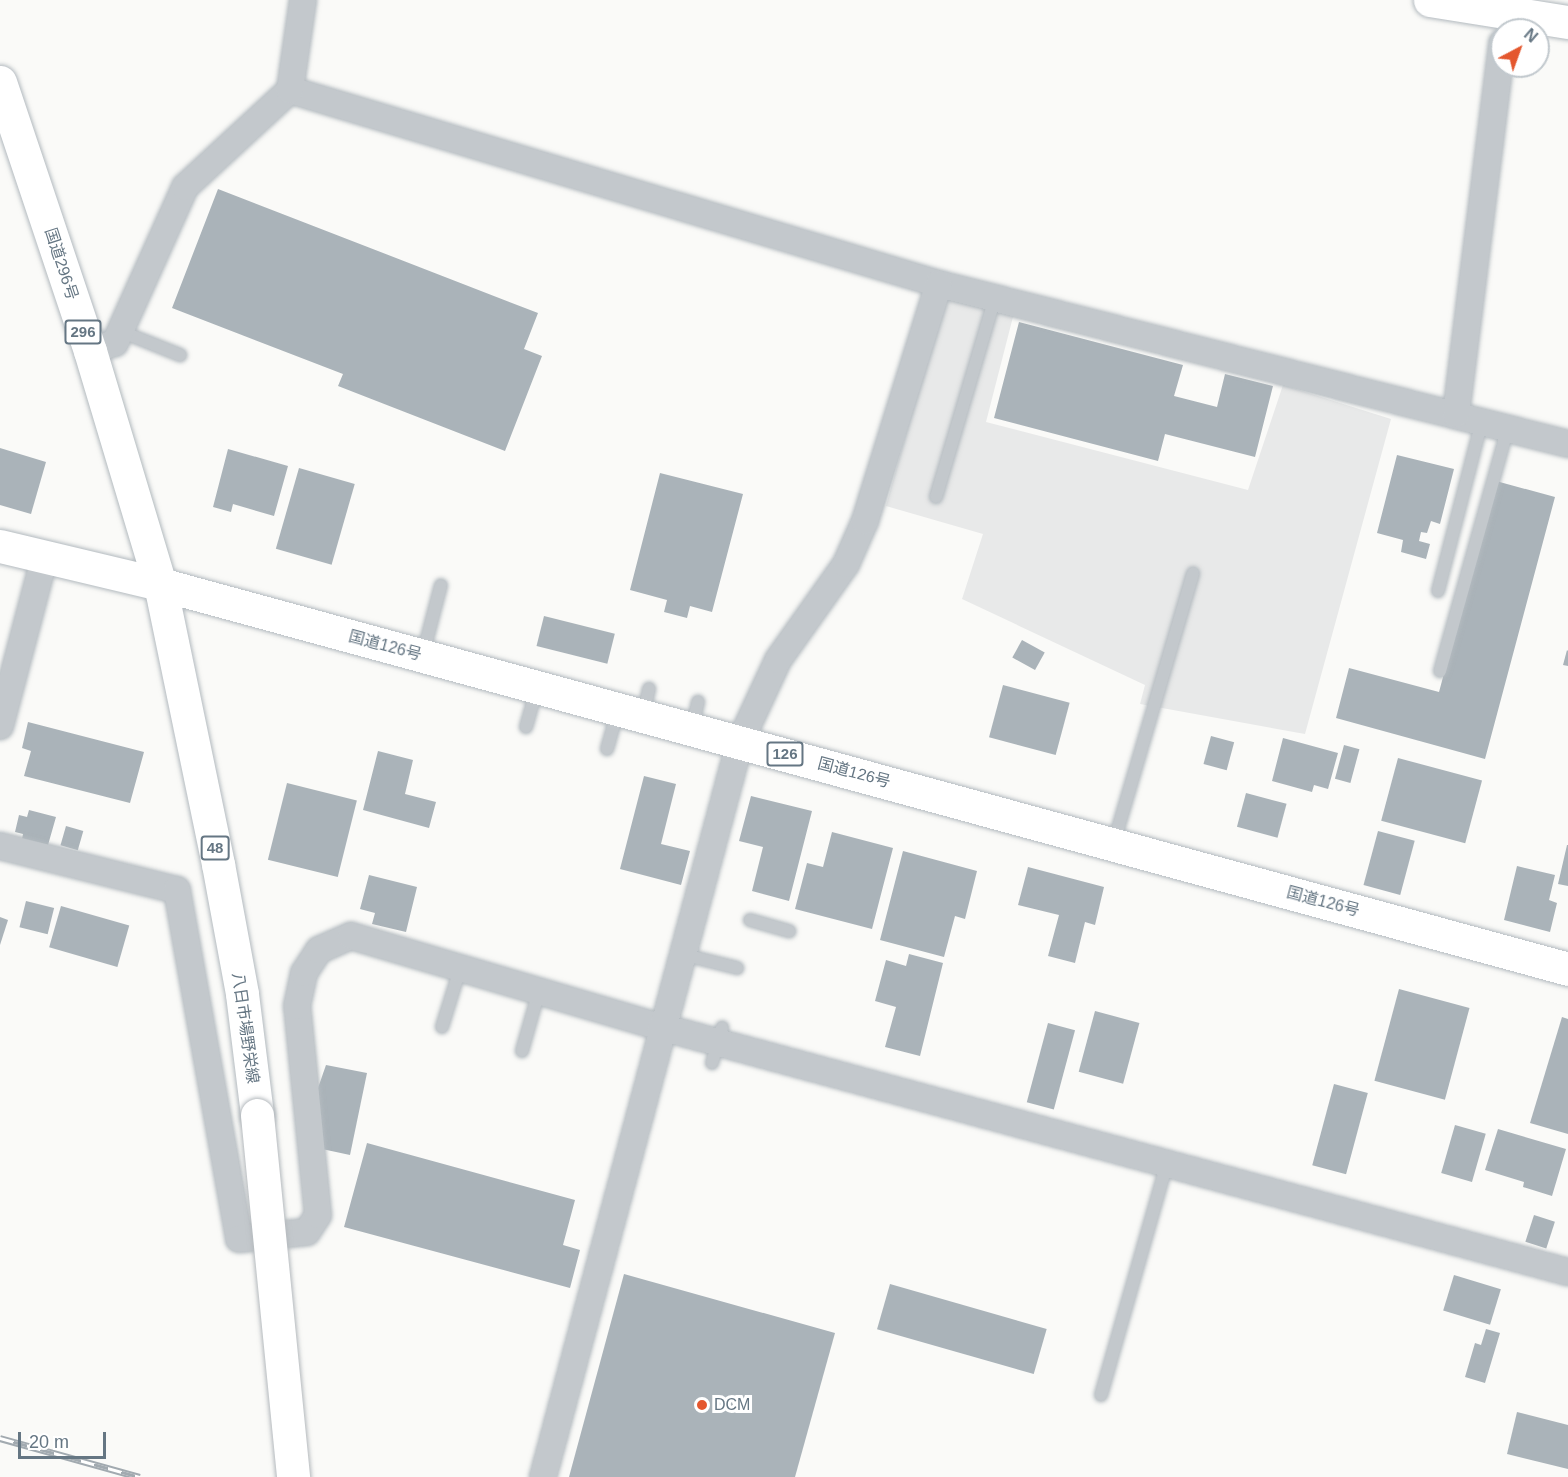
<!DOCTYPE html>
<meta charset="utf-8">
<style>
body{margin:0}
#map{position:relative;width:1568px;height:1477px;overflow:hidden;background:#fafaf8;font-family:Helvetica,"Noto Sans JP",sans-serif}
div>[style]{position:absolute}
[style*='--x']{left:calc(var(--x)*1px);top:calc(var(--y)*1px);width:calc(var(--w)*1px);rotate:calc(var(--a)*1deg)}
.built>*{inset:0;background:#e8e9e9}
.building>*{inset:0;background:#aab3b9;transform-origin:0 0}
.roads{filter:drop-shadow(0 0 2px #b3babf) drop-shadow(0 0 2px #b3babf)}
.lane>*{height:12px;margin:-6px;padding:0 6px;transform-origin:6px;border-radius:6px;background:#c3c8cc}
.street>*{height:26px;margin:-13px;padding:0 13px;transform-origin:13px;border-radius:13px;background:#c3c8cc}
.secondary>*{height:33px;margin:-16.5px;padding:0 16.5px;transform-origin:16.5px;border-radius:16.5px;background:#fff}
.primary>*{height:33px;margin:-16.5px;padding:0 16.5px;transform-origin:16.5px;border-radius:16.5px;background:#fff}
.highway>*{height:33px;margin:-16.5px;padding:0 16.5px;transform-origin:16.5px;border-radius:16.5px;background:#fff}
.rail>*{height:7px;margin-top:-3.5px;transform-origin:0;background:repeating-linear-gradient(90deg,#fff 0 14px,#a2aab0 0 28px);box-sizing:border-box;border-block:2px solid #a2aab0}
.bridges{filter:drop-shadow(0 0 2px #b5babe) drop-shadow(0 0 2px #b5babe)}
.primary-bridge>*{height:33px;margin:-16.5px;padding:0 16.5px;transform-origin:16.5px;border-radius:16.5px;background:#fff}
.dots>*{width:16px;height:16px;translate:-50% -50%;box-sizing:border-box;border:3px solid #fff;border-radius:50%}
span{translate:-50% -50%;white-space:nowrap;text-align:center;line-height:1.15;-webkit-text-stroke:6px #fff;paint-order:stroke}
.shield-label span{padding:2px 4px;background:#fff;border:2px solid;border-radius:4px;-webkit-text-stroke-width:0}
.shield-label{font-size:15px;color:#657683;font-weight:700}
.street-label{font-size:16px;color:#657683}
.poi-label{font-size:16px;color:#657683}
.left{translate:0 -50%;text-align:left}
.north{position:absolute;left:1490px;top:18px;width:60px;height:60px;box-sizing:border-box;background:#fff;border:2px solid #c1c8cd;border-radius:50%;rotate:41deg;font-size:16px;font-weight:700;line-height:24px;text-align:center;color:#657683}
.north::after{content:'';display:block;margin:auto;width:21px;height:27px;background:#e4572e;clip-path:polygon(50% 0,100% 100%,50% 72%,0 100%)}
.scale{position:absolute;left:18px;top:1432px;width:88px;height:27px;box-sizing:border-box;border:3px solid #657683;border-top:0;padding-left:8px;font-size:18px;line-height:21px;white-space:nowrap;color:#657683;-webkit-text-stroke:4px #fff;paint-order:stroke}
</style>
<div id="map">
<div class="built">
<i style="clip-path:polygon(945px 293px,1014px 313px,986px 422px,1248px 490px,1283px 385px,1391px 419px,1305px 734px,1140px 704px,1145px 685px,962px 599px,983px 534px,886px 506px)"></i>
</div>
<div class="building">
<i style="clip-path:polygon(218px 189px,538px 313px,524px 349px,542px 356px,505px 451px,338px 386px,343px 374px,172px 308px)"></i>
<i style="clip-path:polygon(1019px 322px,1183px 365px,1174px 396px,1217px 407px,1225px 374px,1273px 386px,1255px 457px,1165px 434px,1158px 461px,994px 418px)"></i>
<i style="clip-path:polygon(0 448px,46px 462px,31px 514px,0 505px)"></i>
<i style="clip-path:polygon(228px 449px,288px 466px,274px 516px,233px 504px,231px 512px,213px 507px)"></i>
<i style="clip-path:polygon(1397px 455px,1454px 469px,1440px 524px,1431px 521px,1427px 533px,1421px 532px,1419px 541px,1430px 544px,1426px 559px,1401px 552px,1403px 540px,1377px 533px)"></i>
<i style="left:299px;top:468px;width:58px;height:84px;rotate:16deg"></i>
<i style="clip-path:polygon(660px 473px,743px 494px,712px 612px,690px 606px,687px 618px,664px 612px,667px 600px,630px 590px)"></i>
<i style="clip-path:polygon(1496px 481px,1555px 497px,1485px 759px,1336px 718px,1349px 668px,1439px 692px)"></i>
<i style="left:544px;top:616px;width:73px;height:31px;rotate:14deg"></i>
<i style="left:1022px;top:640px;width:26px;height:20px;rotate:29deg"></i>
<i style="clip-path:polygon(1567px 650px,1568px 651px,1568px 666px,1563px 665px)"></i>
<i style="left:1003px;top:685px;width:69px;height:54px;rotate:15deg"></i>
<i style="clip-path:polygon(28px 722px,144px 752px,130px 803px,24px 776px,31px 751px,22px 748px)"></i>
<i style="left:1211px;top:736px;width:24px;height:29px;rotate:15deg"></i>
<i style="clip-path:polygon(1283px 738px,1338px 753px,1328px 789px,1314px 785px,1312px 792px,1272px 781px)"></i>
<i style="left:1344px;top:745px;width:16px;height:35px;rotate:15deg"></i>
<i style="clip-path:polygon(378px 751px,413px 760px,405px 794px,436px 802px,429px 828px,363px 810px)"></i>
<i style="left:1398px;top:758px;width:87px;height:65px;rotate:15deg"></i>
<i style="clip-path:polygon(644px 776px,676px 784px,661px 844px,690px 851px,681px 885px,620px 869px)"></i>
<i style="left:287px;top:783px;width:72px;height:79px;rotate:14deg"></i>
<i style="left:1246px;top:793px;width:42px;height:35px;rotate:15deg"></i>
<i style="clip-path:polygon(751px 796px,812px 811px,789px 901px,752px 891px,763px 847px,739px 841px)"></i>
<i style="clip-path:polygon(29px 810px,56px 817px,48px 845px,22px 839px,23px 834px,15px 832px,19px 815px,27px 817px)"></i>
<i style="left:66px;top:826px;width:18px;height:20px;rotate:16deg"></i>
<i style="left:1378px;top:831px;width:38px;height:56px;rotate:15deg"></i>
<i style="clip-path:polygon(832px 832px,893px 848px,872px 929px,795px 909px,807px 863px,823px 867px)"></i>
<i style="clip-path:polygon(1567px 845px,1568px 845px,1568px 886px,1558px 884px)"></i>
<i style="clip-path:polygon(903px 851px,977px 871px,965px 919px,955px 916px,944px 957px,880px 940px)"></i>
<i style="clip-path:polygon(1517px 866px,1555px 875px,1549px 900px,1557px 903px,1550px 932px,1504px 920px)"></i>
<i style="clip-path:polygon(1028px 867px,1104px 887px,1095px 925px,1085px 922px,1075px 963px,1048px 956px,1059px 915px,1018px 905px)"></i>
<i style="clip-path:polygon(369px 875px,417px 887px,406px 932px,372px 924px,375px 913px,360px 909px)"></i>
<i style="left:26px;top:901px;width:29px;height:27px;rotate:14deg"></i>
<i style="left:61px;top:906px;width:71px;height:43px;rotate:16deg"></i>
<i style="clip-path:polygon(0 917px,8px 920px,0 945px)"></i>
<i style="clip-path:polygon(909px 954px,943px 963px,920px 1056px,885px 1047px,896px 1007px,875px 1001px,886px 960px,906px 966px)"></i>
<i style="left:1399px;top:989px;width:73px;height:95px;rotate:15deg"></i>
<i style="left:1095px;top:1011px;width:46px;height:63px;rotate:15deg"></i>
<i style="clip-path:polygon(1562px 1017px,1568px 1019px,1568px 1134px,1530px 1123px)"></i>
<i style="left:1048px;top:1023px;width:28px;height:82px;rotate:15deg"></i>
<i style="clip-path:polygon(326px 1065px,367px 1073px,350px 1155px,322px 1149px,318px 1088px)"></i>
<i style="left:1334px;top:1084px;width:35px;height:84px;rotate:15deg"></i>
<i style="left:1455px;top:1125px;width:32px;height:50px;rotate:16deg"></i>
<i style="clip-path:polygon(1498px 1129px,1566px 1149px,1552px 1196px,1523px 1187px,1524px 1182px,1485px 1170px)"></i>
<i style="clip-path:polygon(367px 1143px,575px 1200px,563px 1245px,580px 1250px,570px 1288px,344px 1227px)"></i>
<i style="left:1534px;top:1215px;width:22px;height:28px;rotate:18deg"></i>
<i style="clip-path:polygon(624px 1274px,835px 1333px,795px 1477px,569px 1477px)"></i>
<i style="left:1454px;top:1275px;width:49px;height:37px;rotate:17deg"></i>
<i style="left:890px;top:1284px;width:163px;height:47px;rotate:16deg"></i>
<i style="clip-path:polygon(1486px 1329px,1500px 1333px,1485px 1383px,1465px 1377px,1475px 1343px,1481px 1345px)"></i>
<i style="clip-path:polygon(1517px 1412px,1568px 1425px,1568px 1469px,1507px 1454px)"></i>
</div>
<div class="roads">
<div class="lane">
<i style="--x:120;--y:331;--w:65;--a:21.8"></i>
<i style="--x:936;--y:497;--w:208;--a:-73.5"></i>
<i style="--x:1438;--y:591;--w:176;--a:-75.5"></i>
<i style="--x:423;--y:654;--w:71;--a:-75.4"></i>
<i style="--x:1440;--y:671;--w:252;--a:-74.4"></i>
<i style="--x:643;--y:715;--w:27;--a:-77"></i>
<i style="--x:526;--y:727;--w:41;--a:-74.2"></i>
<i style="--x:692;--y:728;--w:27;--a:-77"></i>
<i style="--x:607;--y:749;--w:41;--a:-74.2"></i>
<i style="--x:1114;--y:842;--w:280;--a:-73.6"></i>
<i style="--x:750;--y:920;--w:41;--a:15.8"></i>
<i style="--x:681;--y:954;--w:58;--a:14"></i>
<i style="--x:442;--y:1027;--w:61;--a:-72.8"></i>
<i style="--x:522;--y:1051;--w:62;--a:-74.2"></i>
<i style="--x:712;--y:1063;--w:37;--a:-74"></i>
<i style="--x:1101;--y:1395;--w:240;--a:-74.1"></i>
</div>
<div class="street">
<i style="--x:290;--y:90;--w:677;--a:16.64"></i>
<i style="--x:939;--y:284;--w:649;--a:14.27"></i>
<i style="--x:90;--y:351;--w:26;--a:-18"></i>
<i style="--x:115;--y:343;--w:171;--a:-65.8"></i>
<i style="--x:185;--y:187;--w:143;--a:-42.7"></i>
<i style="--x:290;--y:90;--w:91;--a:-81.8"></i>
<i style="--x:1456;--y:414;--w:374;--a:-82.9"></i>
<i style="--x:0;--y:726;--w:173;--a:-75.2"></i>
<i style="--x:0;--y:846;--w:182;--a:14"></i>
<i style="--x:177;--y:890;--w:354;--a:79.9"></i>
<i style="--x:239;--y:1239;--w:68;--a:-5.9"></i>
<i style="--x:307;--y:1232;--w:20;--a:-57"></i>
<i style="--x:318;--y:1215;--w:210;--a:-95.7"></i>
<i style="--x:297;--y:1006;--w:34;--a:-78"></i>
<i style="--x:304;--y:973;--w:27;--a:-57"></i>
<i style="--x:319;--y:950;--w:35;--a:-24"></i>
<i style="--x:351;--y:936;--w:323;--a:16.4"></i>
<i style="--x:661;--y:1027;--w:940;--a:15.12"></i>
<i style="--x:543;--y:1477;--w:761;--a:-75"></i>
<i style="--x:740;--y:742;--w:90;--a:-65.1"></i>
<i style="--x:778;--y:660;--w:118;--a:-54.7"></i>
<i style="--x:846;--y:564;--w:47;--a:-66.2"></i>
<i style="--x:865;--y:521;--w:248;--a:-72.7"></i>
</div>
<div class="secondary">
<i style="--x:1430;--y:0;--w:140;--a:9.1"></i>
</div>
<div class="primary">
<i style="--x:160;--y:584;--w:286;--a:78.3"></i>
<i style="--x:218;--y:864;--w:132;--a:79.5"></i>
<i style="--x:242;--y:994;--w:122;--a:82.9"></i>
</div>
<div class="highway">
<i style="--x:0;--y:82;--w:284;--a:71.5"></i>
<i style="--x:90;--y:351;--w:243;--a:73.3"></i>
<i style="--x:0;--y:546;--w:164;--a:13.4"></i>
<i style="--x:160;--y:584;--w:1460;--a:15.29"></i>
</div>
</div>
<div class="rail">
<i style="--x:0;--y:1438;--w:145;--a:15.6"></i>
</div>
<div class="bridges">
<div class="primary-bridge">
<i style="--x:257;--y:1115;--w:364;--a:84.3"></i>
</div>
</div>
<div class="dots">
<i style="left:702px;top:1405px;background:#e4572e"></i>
</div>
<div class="shield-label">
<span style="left:83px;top:332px">296</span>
<span style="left:785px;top:754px">126</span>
<span style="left:215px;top:848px">48</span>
</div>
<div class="street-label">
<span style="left:61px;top:264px;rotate:72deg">国道296号</span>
<span style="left:385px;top:646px;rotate:15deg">国道126号</span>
<span style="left:854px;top:773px;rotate:15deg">国道126号</span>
<span style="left:1323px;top:902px;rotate:15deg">国道126号</span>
<span style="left:245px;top:1028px;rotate:82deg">八日市場野栄線</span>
</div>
<div class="poi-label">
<span class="left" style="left:714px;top:1405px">DCM</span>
</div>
<div class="north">N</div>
<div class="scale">20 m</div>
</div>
